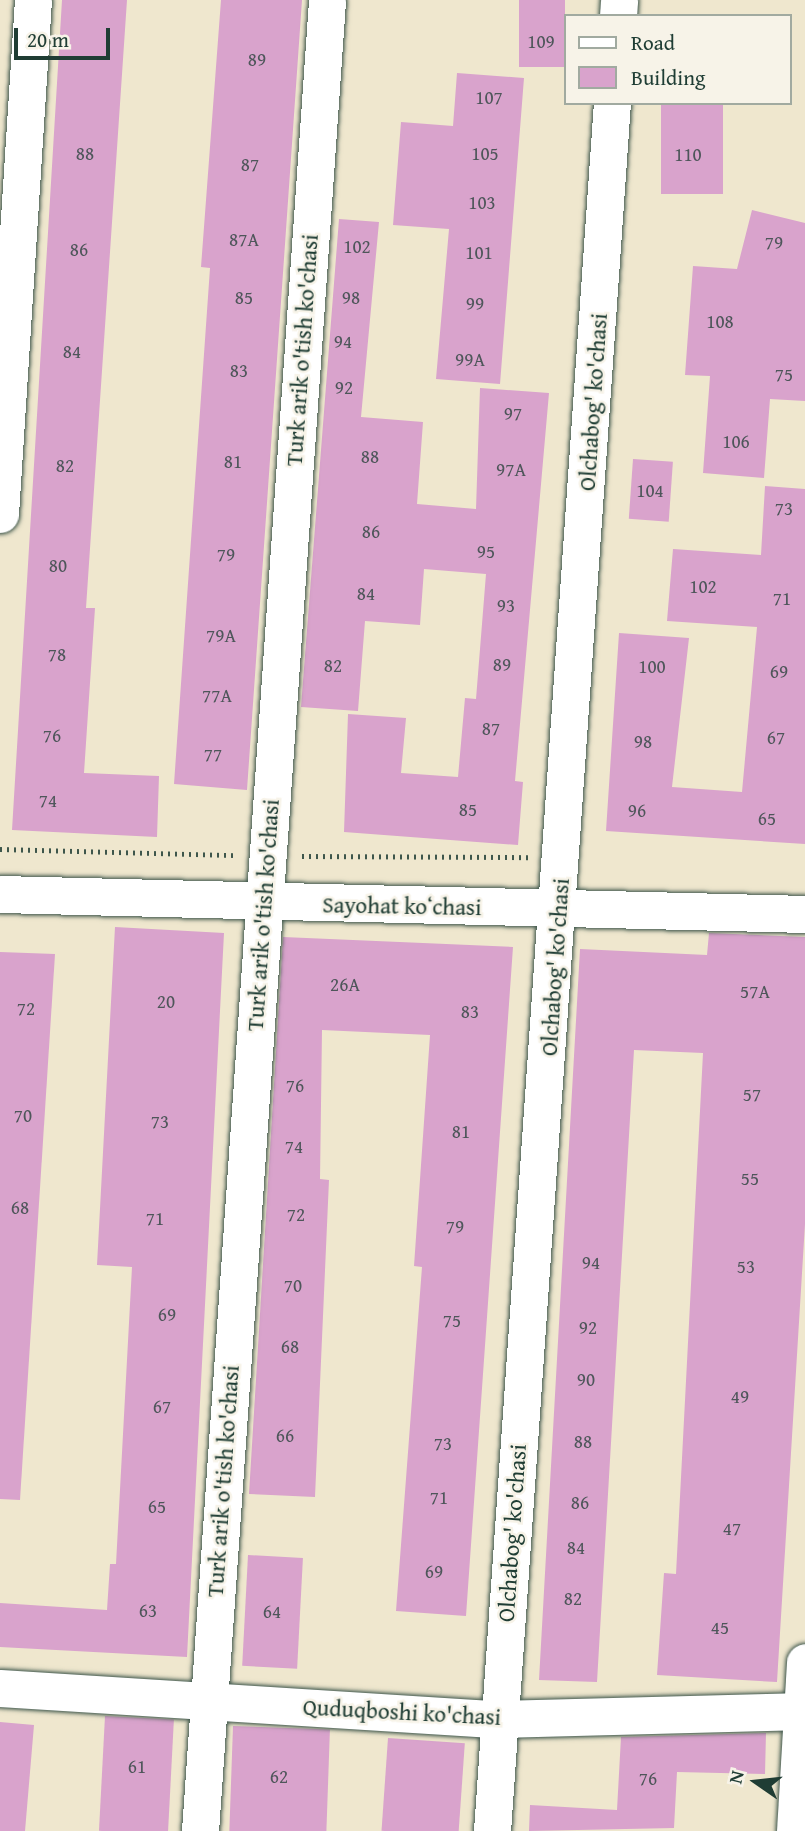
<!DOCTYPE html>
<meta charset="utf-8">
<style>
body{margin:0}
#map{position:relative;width:805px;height:1831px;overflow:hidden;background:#efe7ce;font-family:"Gentium Book Plus",serif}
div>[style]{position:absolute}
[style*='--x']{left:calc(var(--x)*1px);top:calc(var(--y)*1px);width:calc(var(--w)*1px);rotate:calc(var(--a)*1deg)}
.building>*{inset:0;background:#d9a3cc;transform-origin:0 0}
.path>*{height:4.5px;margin-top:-2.25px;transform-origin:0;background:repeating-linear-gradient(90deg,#3e564b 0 2px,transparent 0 7px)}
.roads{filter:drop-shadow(0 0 2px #3e564b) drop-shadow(0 0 2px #3e564b)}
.minor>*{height:37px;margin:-18.5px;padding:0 18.5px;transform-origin:18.5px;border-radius:18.5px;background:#fff}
span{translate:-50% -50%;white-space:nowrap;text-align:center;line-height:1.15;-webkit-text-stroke:5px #f7f3e8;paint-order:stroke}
.number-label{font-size:19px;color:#4e565a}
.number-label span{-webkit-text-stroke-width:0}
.street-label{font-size:23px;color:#1f3d34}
.legend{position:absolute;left:564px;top:14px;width:228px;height:91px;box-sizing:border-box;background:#f7f3e8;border:2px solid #a1aaa0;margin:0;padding:9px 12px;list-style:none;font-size:21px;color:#1f3d34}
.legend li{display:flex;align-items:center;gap:14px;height:35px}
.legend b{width:35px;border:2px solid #a1aaa0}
.north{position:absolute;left:721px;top:1747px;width:70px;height:70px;-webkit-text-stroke:5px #f7f3e8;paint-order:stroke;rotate:284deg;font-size:19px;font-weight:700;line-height:28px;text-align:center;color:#1f3d34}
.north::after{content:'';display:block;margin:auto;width:24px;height:32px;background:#1f3d34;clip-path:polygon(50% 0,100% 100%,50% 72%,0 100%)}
.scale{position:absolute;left:14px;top:28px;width:96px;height:32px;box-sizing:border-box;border:4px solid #1f3d34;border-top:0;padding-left:9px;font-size:21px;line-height:24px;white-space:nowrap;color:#1f3d34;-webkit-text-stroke:5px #f7f3e8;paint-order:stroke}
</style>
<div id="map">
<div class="building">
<i style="clip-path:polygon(62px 0,127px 0,86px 608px,95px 608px,84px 773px,159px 776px,157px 837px,12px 830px)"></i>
<i style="clip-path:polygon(221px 0,302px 0,247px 790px,174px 784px,210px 268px,201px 267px)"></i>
<i style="left:519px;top:0;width:46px;height:67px"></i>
<i style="clip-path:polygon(457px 73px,524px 78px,500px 384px,436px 379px,449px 229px,393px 225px,401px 122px,453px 126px)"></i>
<i style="left:661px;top:103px;width:62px;height:91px"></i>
<i style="clip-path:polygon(752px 210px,805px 223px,805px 401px,770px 399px,764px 478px,703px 473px,710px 376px,685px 375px,693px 266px,737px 269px)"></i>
<i style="clip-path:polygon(339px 219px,379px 222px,361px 417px,423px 422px,417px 504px,476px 509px,480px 388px,549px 393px,515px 781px,523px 782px,518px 845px,344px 832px,348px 714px,406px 718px,401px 773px,458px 777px,465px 698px,476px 699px,486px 574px,424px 569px,420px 625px,365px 621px,358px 711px,301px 707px)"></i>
<i style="left:633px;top:459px;width:40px;height:60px;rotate:4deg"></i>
<i style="clip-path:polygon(765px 486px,805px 489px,805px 844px,606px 831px,619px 633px,689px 638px,672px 787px,742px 792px,757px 627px,667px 621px,673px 549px,761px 555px)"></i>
<i style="clip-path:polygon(115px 927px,224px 933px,187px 1657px,0 1647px,0 1603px,107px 1610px,110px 1564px,116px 1564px,132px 1267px,97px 1265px)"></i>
<i style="clip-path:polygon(709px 933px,805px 937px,805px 1224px,777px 1682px,657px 1675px,664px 1573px,676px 1574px,703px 1053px,634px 1050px,597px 1682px,539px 1680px,580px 949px,707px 955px)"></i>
<i style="clip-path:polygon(283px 937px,513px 947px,466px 1616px,396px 1611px,422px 1267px,414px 1266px,430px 1035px,322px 1030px,320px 1179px,329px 1180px,315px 1497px,249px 1494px)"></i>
<i style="clip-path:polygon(0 952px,55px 954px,20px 1500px,0 1499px)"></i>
<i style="left:248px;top:1555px;width:55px;height:111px;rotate:3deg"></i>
<i style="left:105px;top:1716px;width:69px;height:115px;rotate:3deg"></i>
<i style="clip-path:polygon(0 1722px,34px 1725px,25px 1831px,0 1831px)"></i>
<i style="left:233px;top:1726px;width:97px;height:105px;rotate:2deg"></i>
<i style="clip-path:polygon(766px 1733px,765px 1774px,677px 1772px,674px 1828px,529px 1831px,530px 1805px,617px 1810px,621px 1737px)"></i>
<i style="left:388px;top:1738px;width:77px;height:93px;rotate:4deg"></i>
</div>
<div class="path">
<i style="--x:0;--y:849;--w:234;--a:1.5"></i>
<i style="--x:302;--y:856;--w:226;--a:0.3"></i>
</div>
<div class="roads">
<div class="minor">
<i style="--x:618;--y:16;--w:16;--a:-86"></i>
<i style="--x:0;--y:514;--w:515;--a:-86.33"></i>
<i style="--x:0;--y:894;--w:805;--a:1.42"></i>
<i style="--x:0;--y:1688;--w:499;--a:3.6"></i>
<i style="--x:498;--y:1719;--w:307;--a:-1.5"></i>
<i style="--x:200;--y:1831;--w:1835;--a:-86.03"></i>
<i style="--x:492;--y:1831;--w:1732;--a:-86.03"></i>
<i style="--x:795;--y:1831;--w:169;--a:-86.6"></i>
</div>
</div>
<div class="number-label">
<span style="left:541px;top:42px">109</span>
<span style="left:257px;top:60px">89</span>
<span style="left:489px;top:98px">107</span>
<span style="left:85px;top:154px">88</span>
<span style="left:485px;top:154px">105</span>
<span style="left:688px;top:155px">110</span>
<span style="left:250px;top:165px">87</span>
<span style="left:482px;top:203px">103</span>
<span style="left:244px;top:240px">87A</span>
<span style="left:774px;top:243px">79</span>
<span style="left:357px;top:247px">102</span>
<span style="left:79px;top:250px">86</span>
<span style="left:479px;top:253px">101</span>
<span style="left:244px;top:298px">85</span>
<span style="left:351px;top:298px">98</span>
<span style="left:475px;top:304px">99</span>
<span style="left:720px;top:322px">108</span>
<span style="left:343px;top:342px">94</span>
<span style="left:72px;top:352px">84</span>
<span style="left:470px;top:360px">99A</span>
<span style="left:239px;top:371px">83</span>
<span style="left:784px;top:375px">75</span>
<span style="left:344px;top:388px">92</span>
<span style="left:513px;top:414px">97</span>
<span style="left:736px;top:442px">106</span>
<span style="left:370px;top:457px">88</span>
<span style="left:233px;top:462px">81</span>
<span style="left:65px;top:466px">82</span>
<span style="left:511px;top:470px">97A</span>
<span style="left:650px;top:491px">104</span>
<span style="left:784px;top:509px">73</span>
<span style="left:371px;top:532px">86</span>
<span style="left:486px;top:552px">95</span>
<span style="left:226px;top:555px">79</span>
<span style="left:58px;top:566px">80</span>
<span style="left:703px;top:587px">102</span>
<span style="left:366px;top:594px">84</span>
<span style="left:782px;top:599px">71</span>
<span style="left:506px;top:606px">93</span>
<span style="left:221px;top:636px">79A</span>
<span style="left:57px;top:655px">78</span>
<span style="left:502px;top:665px">89</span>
<span style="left:333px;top:666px">82</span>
<span style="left:652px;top:667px">100</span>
<span style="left:779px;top:672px">69</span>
<span style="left:217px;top:696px">77A</span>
<span style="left:491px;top:729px">87</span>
<span style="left:52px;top:736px">76</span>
<span style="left:776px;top:738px">67</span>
<span style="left:643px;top:742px">98</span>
<span style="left:213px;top:755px">77</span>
<span style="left:48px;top:801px">74</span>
<span style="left:468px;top:810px">85</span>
<span style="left:637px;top:811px">96</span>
<span style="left:767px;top:819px">65</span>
<span style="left:345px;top:985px">26A</span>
<span style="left:755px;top:992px">57A</span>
<span style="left:166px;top:1002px">20</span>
<span style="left:26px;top:1009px">72</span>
<span style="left:470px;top:1012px">83</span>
<span style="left:295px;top:1086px">76</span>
<span style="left:752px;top:1095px">57</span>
<span style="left:23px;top:1116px">70</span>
<span style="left:160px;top:1122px">73</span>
<span style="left:461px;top:1132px">81</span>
<span style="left:294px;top:1147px">74</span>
<span style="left:750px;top:1179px">55</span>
<span style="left:20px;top:1208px">68</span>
<span style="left:296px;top:1215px">72</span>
<span style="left:155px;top:1219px">71</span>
<span style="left:455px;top:1227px">79</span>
<span style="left:591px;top:1263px">94</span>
<span style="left:746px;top:1267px">53</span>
<span style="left:293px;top:1286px">70</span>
<span style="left:167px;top:1315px">69</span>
<span style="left:452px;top:1321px">75</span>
<span style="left:588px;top:1328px">92</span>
<span style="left:290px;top:1347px">68</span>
<span style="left:586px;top:1380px">90</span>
<span style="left:740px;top:1397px">49</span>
<span style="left:162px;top:1407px">67</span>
<span style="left:285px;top:1436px">66</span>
<span style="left:583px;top:1442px">88</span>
<span style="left:443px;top:1444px">73</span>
<span style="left:439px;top:1498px">71</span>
<span style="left:580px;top:1503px">86</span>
<span style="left:157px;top:1507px">65</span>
<span style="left:732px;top:1529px">47</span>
<span style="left:576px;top:1548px">84</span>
<span style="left:434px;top:1572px">69</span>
<span style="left:573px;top:1599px">82</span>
<span style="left:148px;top:1611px">63</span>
<span style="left:272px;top:1612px">64</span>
<span style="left:720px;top:1628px">45</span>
<span style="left:137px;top:1767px">61</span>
<span style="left:279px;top:1777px">62</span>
<span style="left:648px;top:1779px">76</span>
</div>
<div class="street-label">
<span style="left:302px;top:350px;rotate:-86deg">Turk arik o'tish ko'chasi</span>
<span style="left:593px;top:402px;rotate:-86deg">Olchabog' ko'chasi</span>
<span style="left:402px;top:906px;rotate:1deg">Sayohat koʻchasi</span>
<span style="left:263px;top:915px;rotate:-86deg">Turk arik o'tish ko'chasi</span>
<span style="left:555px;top:967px;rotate:-86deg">Olchabog' ko'chasi</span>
<span style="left:223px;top:1481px;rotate:-86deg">Turk arik o'tish ko'chasi</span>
<span style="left:512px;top:1533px;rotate:-86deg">Olchabog' ko'chasi</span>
<span style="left:402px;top:1712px;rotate:3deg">Quduqboshi ko'chasi</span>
</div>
<ul class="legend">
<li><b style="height:9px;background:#fff"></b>Road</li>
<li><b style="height:19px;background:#d9a3cc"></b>Building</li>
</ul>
<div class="north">N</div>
<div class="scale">20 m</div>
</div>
